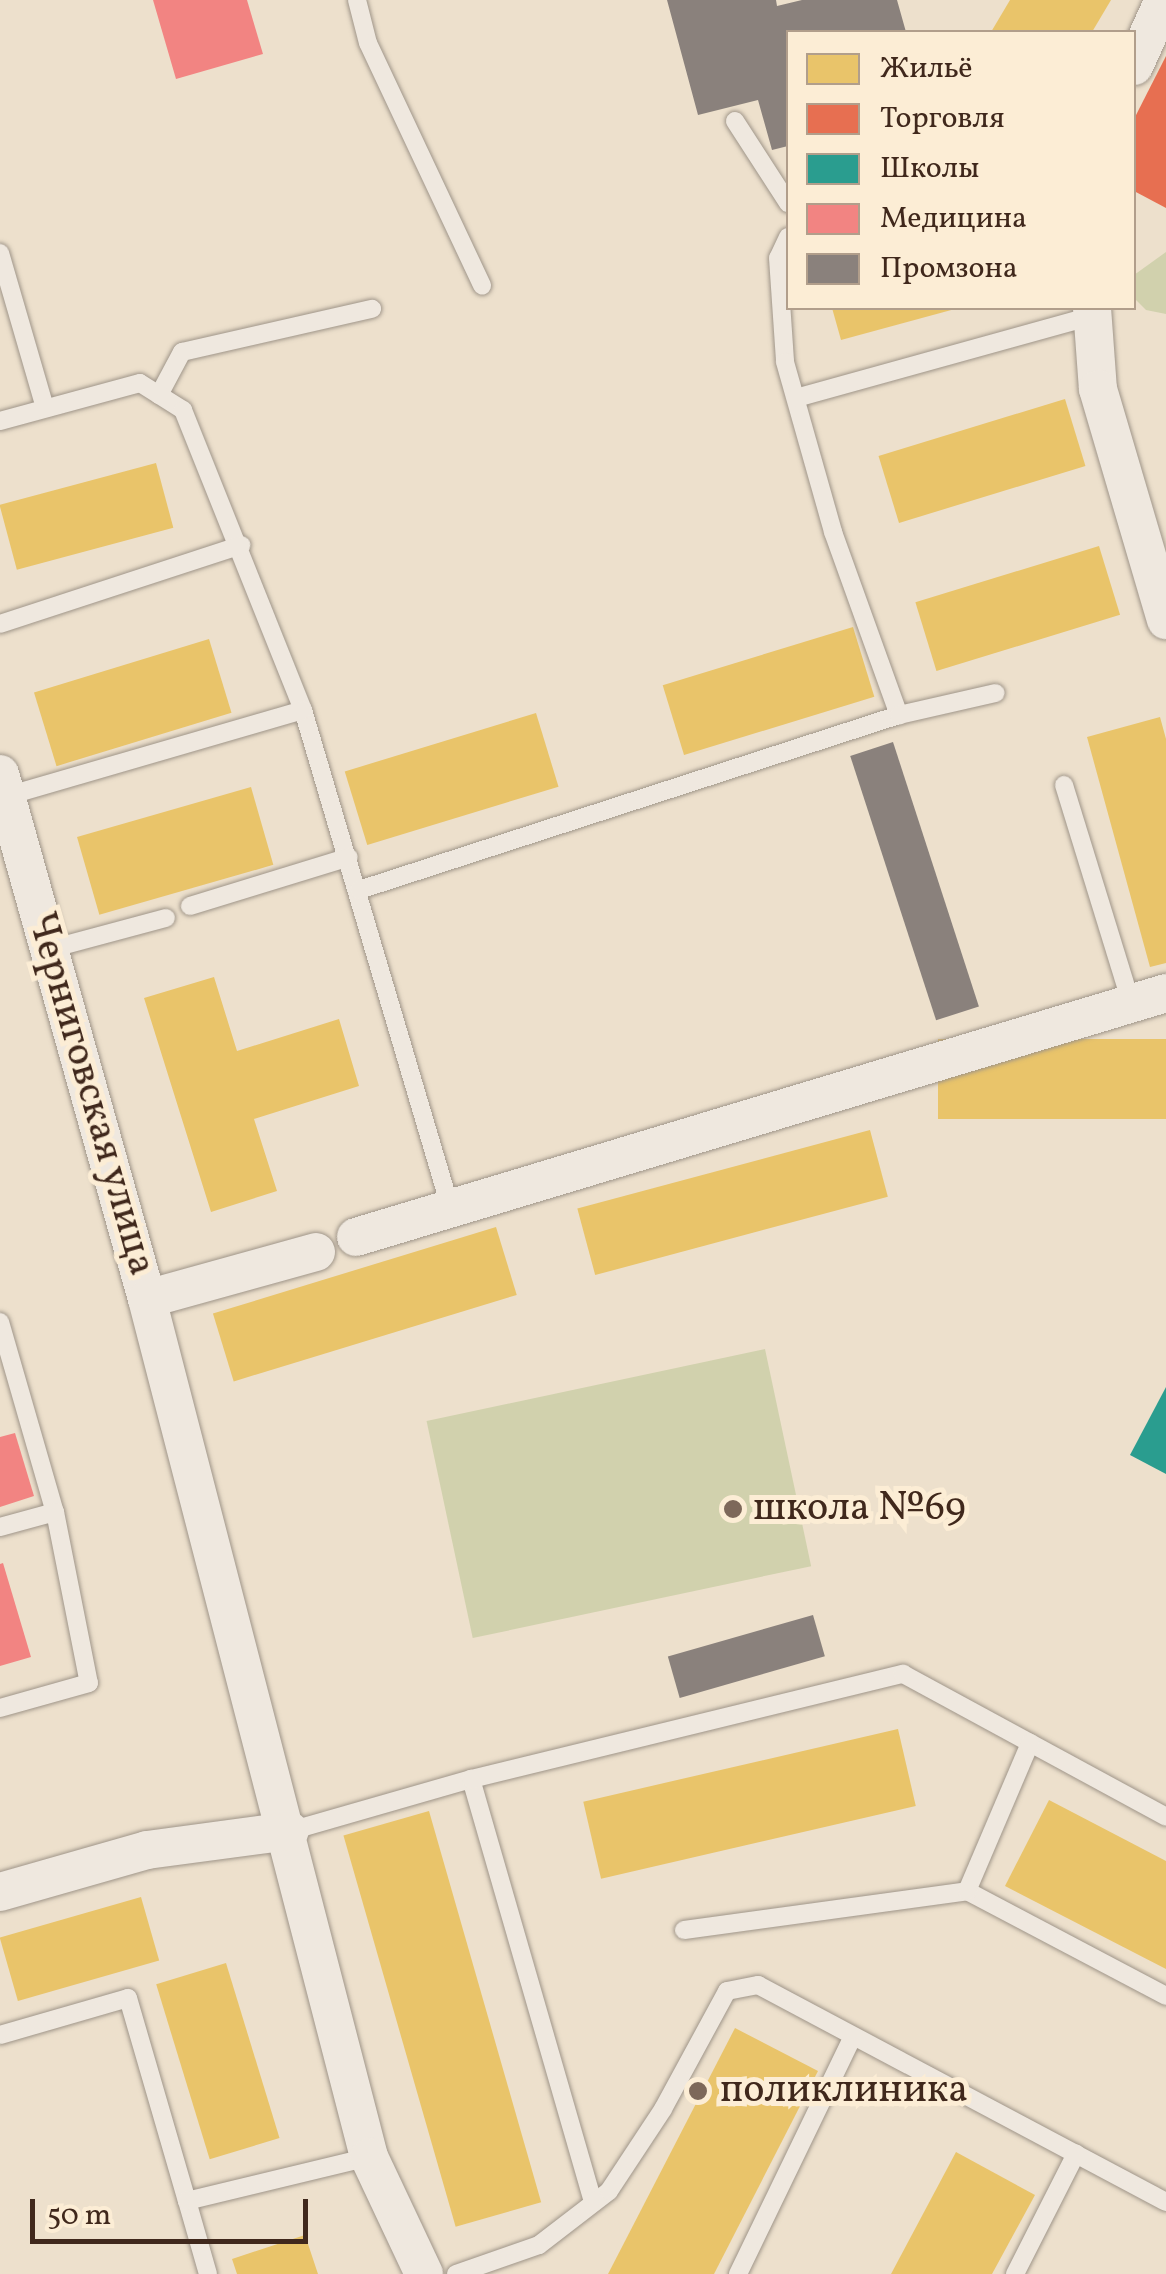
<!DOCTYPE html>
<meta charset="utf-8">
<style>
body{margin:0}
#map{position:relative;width:1166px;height:2274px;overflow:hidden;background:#ede0cc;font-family:Vollkorn,serif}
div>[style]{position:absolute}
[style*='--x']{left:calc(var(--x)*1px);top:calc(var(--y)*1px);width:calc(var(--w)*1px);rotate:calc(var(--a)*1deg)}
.green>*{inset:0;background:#d1d1ad;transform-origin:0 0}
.homes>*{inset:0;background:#e9c46a;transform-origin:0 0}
.shops>*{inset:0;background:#e76f51}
.schools>*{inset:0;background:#2a9d8f}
.health>*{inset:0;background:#f28482}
.industry>*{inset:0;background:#8a817c;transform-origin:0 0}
.roads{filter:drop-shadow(0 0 2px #9f9589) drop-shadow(0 0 2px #9f9589)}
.service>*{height:18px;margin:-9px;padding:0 9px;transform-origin:9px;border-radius:9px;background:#efe8df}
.minor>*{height:38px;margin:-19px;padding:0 19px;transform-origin:19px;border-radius:19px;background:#efe8df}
.dots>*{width:28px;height:28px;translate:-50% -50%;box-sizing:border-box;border:5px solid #fcedd5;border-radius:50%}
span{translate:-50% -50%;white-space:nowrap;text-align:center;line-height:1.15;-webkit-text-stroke:10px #fcedd5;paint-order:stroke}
.street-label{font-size:40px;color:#40281c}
.poi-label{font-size:40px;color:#40281c}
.left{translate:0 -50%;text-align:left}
.legend{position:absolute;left:786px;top:30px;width:350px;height:280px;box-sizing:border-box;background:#fcedd5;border:2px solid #b19e8b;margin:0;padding:12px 18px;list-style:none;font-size:30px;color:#40281c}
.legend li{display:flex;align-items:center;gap:20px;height:50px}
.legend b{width:50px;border:2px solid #b19e8b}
.scale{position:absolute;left:30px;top:2199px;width:278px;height:45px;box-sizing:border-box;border:5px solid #40281c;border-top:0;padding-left:12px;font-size:30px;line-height:35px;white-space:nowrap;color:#40281c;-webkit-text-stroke:8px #fcedd5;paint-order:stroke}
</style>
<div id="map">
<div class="green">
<i style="clip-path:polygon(1166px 252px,1166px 314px,1146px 310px,1134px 298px,1134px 275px)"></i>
<i style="left:765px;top:1349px;width:222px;height:346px;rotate:78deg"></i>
</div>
<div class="homes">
<i style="clip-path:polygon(1010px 0,1111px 0,1092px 32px,991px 32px)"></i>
<i style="clip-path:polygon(832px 308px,955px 308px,955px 309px,841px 340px)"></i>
<i style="left:1065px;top:399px;width:70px;height:195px;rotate:73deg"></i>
<i style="left:156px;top:463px;width:67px;height:162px;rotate:75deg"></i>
<i style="left:1099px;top:546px;width:72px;height:192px;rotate:73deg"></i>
<i style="left:853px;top:627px;width:73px;height:199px;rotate:73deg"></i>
<i style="left:209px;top:639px;width:77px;height:183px;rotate:73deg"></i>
<i style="left:536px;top:713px;width:77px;height:200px;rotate:73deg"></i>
<i style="clip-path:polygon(1160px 717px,1166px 739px,1166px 963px,1150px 967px,1087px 737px)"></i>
<i style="left:251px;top:787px;width:81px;height:181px;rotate:74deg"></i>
<i style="clip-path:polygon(214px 977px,237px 1051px,339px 1019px,359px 1086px,254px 1119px,277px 1191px,211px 1212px,144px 998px)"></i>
<i style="left:1166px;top:1039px;width:80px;height:228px;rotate:90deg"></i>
<i style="left:870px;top:1130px;width:69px;height:303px;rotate:75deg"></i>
<i style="left:496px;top:1227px;width:71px;height:296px;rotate:73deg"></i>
<i style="left:898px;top:1729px;width:79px;height:323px;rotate:77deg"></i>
<i style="clip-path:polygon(1049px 1800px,1166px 1861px,1166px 1969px,1005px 1886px)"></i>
<i style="left:429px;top:1811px;width:407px;height:89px;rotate:74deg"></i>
<i style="left:141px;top:1897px;width:66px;height:147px;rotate:74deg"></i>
<i style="left:226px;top:1963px;width:183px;height:73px;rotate:73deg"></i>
<i style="clip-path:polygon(735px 2028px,818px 2071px,714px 2274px,608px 2274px)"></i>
<i style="clip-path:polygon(956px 2152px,1035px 2195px,992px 2274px,891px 2274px)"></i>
<i style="clip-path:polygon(305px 2235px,318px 2274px,237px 2274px,232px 2259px)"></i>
</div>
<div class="shops">
<i style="clip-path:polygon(1166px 56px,1166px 208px,1134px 191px,1134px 119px)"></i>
</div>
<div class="schools">
<i style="clip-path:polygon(1166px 1387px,1166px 1474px,1130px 1455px)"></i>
</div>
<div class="health">
<i style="clip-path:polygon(153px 0,247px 0,263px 54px,176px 79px)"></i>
<i style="clip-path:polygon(15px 1433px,34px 1496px,0 1507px,0 1437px)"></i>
<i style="clip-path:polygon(3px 1563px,31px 1657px,0 1666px,0 1564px)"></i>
</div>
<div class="industry">
<i style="clip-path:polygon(667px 0,776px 0,777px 6px,802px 0,897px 0,906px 32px,788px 32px,788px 146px,772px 150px,758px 100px,698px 115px)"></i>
<i style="left:893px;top:742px;width:278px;height:45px;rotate:72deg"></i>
<i style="left:813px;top:1615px;width:43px;height:151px;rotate:74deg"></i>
</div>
<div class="roads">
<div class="service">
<i style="--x:357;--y:0;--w:44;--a:75.7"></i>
<i style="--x:368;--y:43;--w:268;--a:64.8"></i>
<i style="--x:735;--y:121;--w:98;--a:57.1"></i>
<i style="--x:788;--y:237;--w:23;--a:115"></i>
<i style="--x:778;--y:258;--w:104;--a:86.1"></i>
<i style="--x:785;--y:362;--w:177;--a:74.2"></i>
<i style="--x:833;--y:532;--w:195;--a:70.2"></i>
<i style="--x:0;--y:253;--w:161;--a:73.8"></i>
<i style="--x:159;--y:395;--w:49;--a:-61.9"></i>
<i style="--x:182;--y:352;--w:195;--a:-12.8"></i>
<i style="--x:796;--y:398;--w:307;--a:-15.5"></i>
<i style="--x:0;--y:421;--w:145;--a:-15.2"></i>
<i style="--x:140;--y:383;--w:51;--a:32.1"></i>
<i style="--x:183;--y:410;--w:323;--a:68.2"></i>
<i style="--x:303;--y:710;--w:521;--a:73.51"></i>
<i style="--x:0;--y:624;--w:254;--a:-18.1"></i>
<i style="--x:1064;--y:785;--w:225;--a:72.9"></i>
<i style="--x:7;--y:796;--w:308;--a:-16.2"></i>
<i style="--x:359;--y:890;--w:568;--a:-17.96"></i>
<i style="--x:899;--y:715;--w:99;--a:-12.8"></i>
<i style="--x:190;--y:906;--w:166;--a:-17.1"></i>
<i style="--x:50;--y:949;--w:120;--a:-15"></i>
<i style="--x:0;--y:1322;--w:198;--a:73.9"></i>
<i style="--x:55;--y:1512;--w:174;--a:78.8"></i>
<i style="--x:89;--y:1683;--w:92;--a:164.3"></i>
<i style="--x:0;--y:1527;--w:57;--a:-15.3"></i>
<i style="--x:471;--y:1779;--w:440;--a:73.9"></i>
<i style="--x:290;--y:1831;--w:188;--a:-16"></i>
<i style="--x:471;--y:1779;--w:445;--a:-13.7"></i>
<i style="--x:903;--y:1674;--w:299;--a:28.5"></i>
<i style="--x:967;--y:1891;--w:225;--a:27.8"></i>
<i style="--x:684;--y:1930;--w:286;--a:-7.8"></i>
<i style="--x:967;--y:1891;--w:161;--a:-66.9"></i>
<i style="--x:0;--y:2035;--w:133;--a:-16.1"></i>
<i style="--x:128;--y:1998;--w:211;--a:73.8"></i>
<i style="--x:208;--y:2274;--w:76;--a:-106"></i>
<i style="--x:187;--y:2201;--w:187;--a:-13.6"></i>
<i style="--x:456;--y:2274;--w:88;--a:-19.3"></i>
<i style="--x:539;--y:2245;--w:88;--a:-37.6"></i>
<i style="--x:609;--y:2191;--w:98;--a:-56.6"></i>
<i style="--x:663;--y:2109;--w:134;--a:-61.5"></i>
<i style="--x:727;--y:1991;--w:32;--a:-11"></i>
<i style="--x:758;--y:1985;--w:462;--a:28"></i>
<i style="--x:738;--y:2274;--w:264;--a:-64.2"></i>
<i style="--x:1015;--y:2274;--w:135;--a:-63.1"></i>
</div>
<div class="minor">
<i style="--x:1134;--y:66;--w:72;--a:-65.6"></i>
<i style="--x:1092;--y:308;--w:81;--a:85.8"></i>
<i style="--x:1098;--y:389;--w:241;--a:73.6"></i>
<i style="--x:0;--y:774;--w:545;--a:74.36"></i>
<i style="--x:356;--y:1237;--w:846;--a:-16.76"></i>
<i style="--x:316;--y:1252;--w:175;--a:164.5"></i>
<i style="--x:147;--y:1299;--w:886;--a:75.49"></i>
<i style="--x:369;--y:2157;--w:129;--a:64.8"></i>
<i style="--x:0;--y:1892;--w:153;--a:-15.9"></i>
<i style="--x:147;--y:1850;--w:144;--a:-7.6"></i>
</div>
</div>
<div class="dots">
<i style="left:733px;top:1509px;background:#7d685a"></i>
<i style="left:698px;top:2091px;background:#7d685a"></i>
</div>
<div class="street-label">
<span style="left:90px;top:1094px;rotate:74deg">Черниговская улица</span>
</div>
<div class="poi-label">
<span class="left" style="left:753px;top:1509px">школа №69</span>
<span class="left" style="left:720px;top:2091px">поликлиника</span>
</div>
<ul class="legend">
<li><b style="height:28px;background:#e9c46a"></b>Жильё</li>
<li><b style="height:28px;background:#e76f51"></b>Торговля</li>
<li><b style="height:28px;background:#2a9d8f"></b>Школы</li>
<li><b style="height:28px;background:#f28482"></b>Медицина</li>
<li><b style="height:28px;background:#8a817c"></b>Промзона</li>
</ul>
<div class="scale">50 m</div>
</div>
